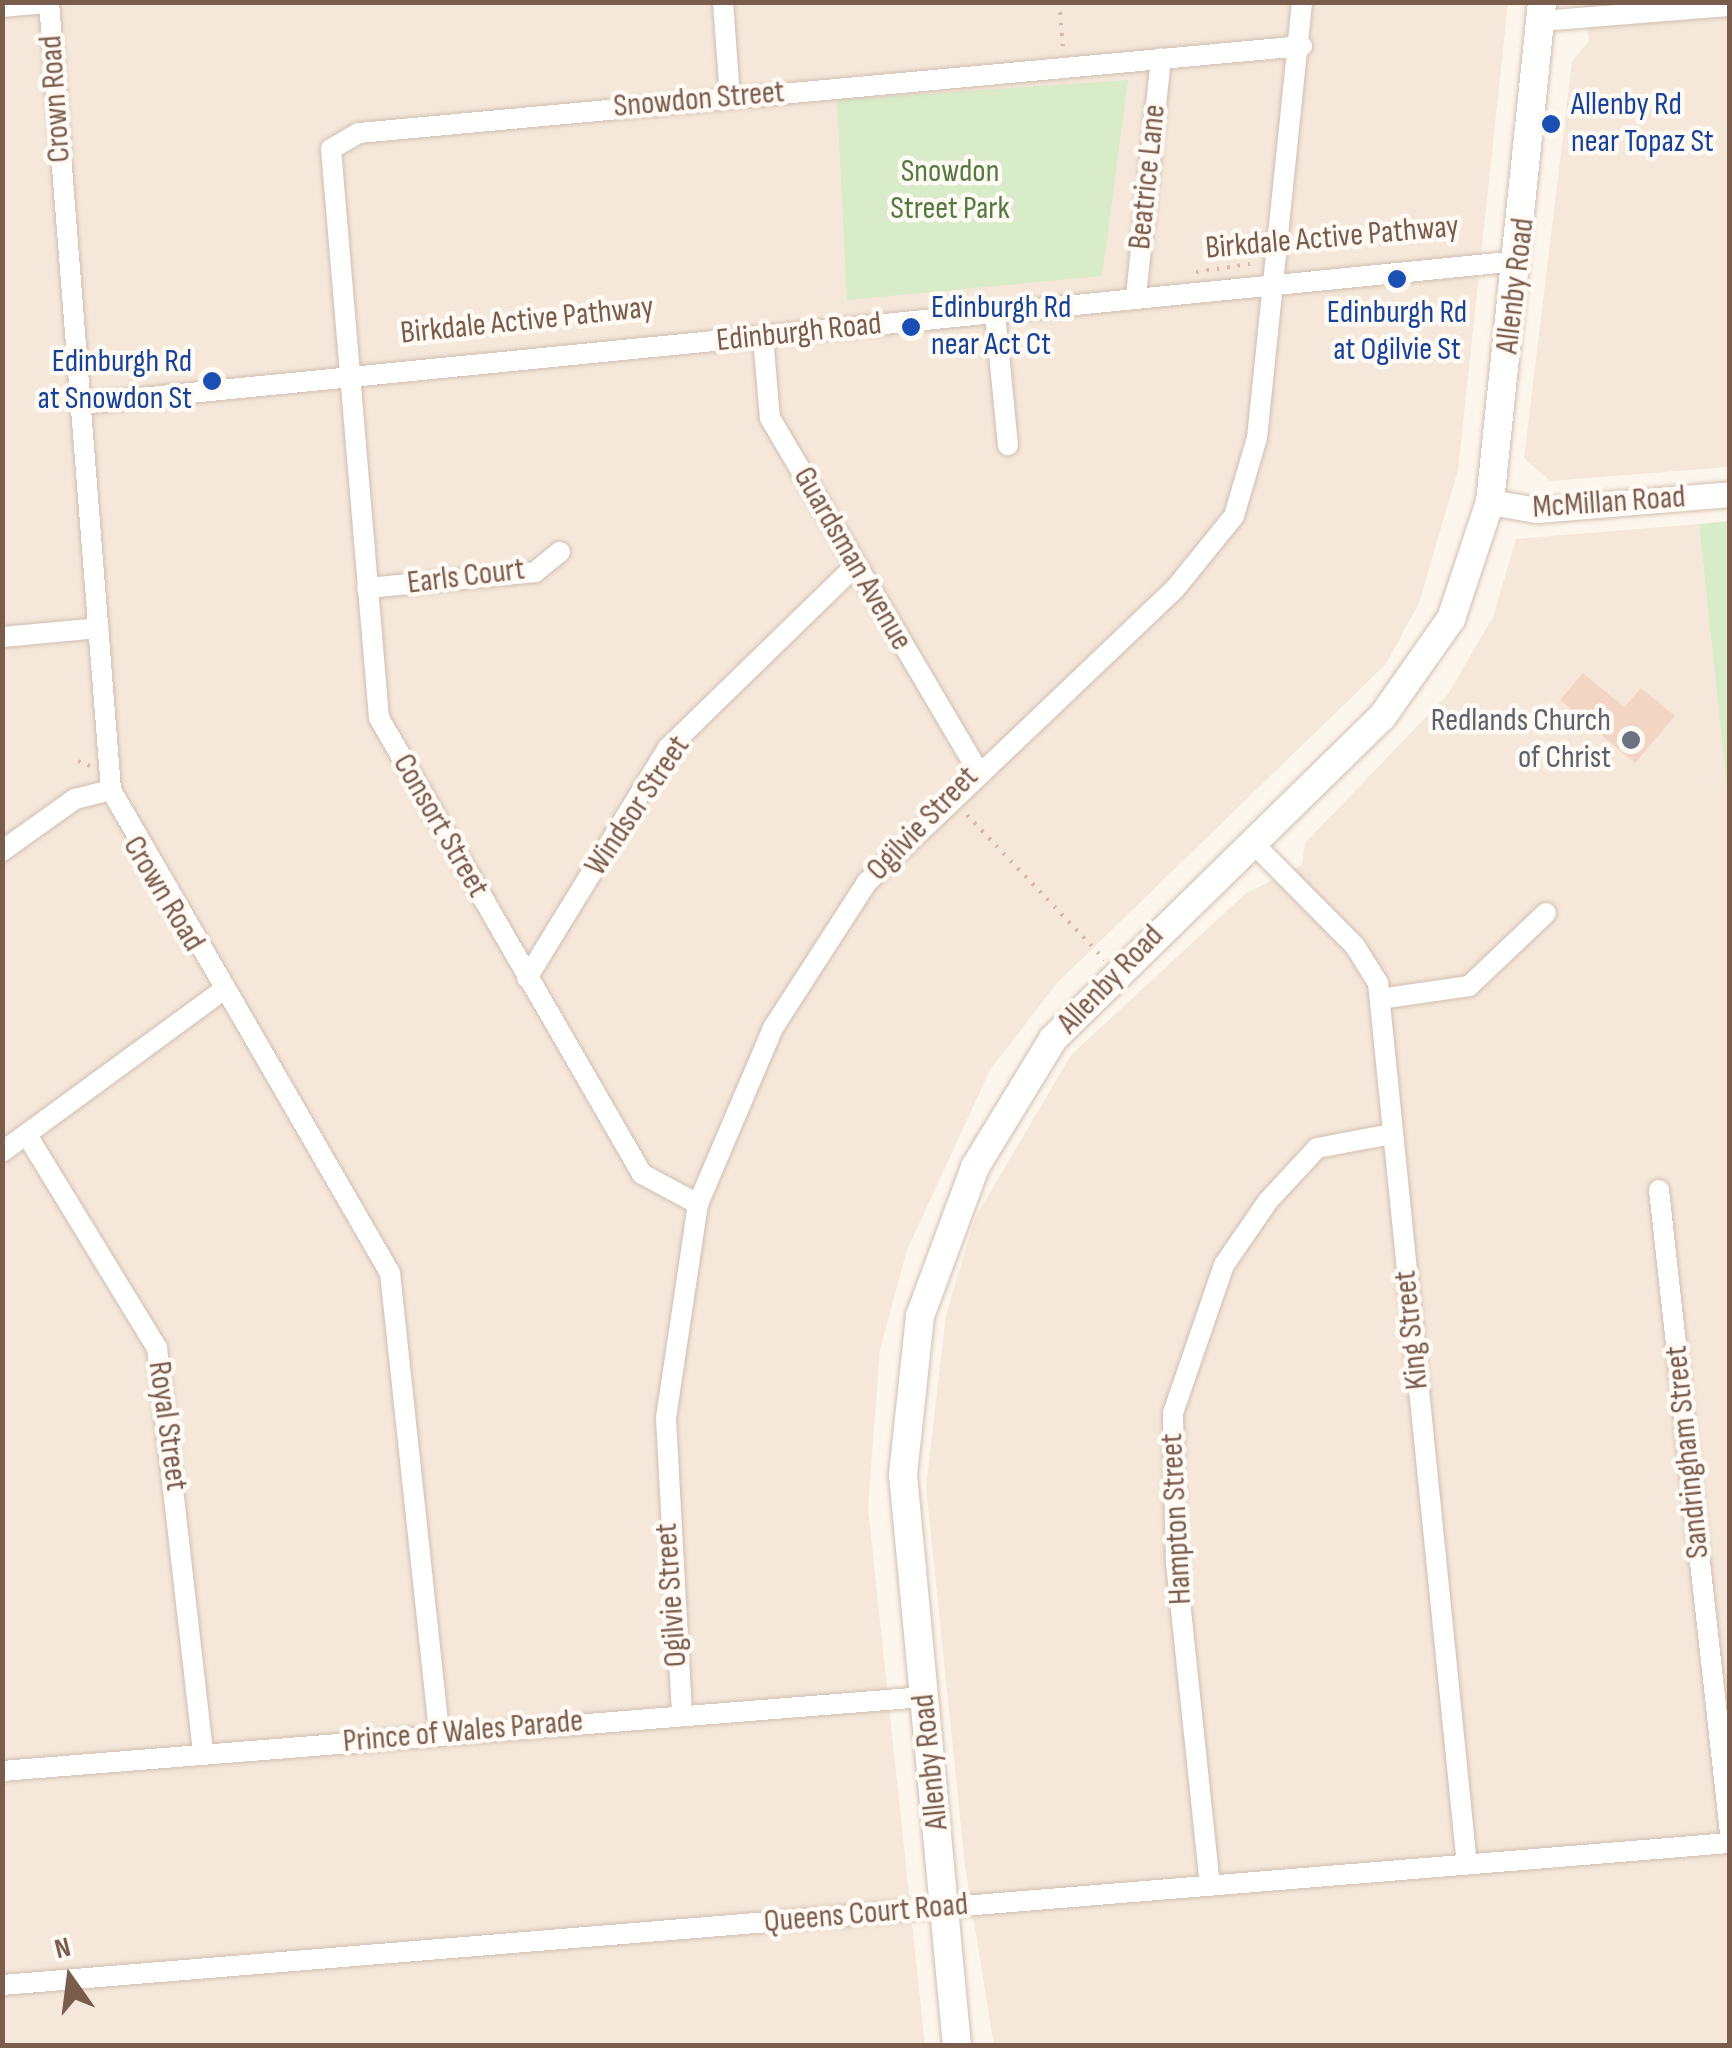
<!DOCTYPE html>
<style>
body{margin:0}
#map{position:relative;width:1732px;height:2048px;overflow:hidden;background:#fdf6ec;font-family:"Sofia Sans Condensed",sans-serif}
div>[style]{position:absolute}
[style*='--x']{left:calc(var(--x)*1px);top:calc(var(--y)*1px);width:calc(var(--w)*1px);rotate:calc(var(--a)*1deg)}
.residential>*{inset:0;background:#f5e8da}
.green>*{inset:0;background:#d8ecc9}
.building>*{inset:0;background:#f3d5c3}
.path>*{height:4px;margin-top:-2px;transform-origin:0;background:repeating-linear-gradient(90deg,#d9b8a5 0 2.5px,transparent 0 10.5px)}
.roads{filter:drop-shadow(0 0 2px #d1beb0) drop-shadow(0 0 2px #d1beb0)}
.minor>*{height:20px;margin:-10px;padding:0 10px;transform-origin:10px;border-radius:10px;background:#fff}
.tertiary>*{height:25px;margin:-12.5px;padding:0 12.5px;transform-origin:12.5px;border-radius:12.5px;background:#fff}
.secondary>*{height:28px;margin:-14px;padding:0 14px;transform-origin:14px;border-radius:14px;background:#fff}
.dots>*{width:28px;height:28px;translate:-50% -50%;box-sizing:border-box;border:5px solid #fffaf3;border-radius:50%}
span{translate:-50% -50%;white-space:nowrap;text-align:center;line-height:1.15;-webkit-text-stroke:9px #fffaf3;paint-order:stroke}
.street-label{font-size:32px;color:#7a5c4d}
.transit-label{font-size:32px;color:#164399}
.left{translate:0 -50%;text-align:left}
.right{translate:-100% -50%;text-align:right}
.park-label{font-size:32px;color:#537a41}
.worship-label{font-size:32px;color:#5b616d}
.frame{position:absolute;inset:0;border:5px solid #7a5c4d;pointer-events:none}
.north{position:absolute;left:20px;top:1928px;width:100px;height:100px;-webkit-text-stroke:8px #fffaf3;paint-order:stroke;rotate:346deg;font-size:28px;font-weight:700;line-height:40px;text-align:center;color:#7a5c4d}
.north::after{content:'';display:block;margin:auto;width:35px;height:45px;background:#7a5c4d;clip-path:polygon(50% 0,100% 100%,50% 72%,0 100%)}
</style>
<div id="map">
<div class="residential">
<i style="clip-path:polygon(3px 3px,1508px 3px,1458px 470px,1419px 603px,1386px 664px,1057px 983px,990px 1070px,907px 1250px,880px 1350px,868px 1508px,925px 2045px,3px 2046px)"></i>
<i style="clip-path:polygon(1583px 3px,1729px 3px,1729px 467px,1550px 481px,1524px 458px,1572px 61px,1589px 41px)"></i>
<i style="clip-path:polygon(1699px 524px,1730px 805px,1729px 2045px,994px 2046px,965px 1866px,926px 1487px,946px 1315px,975px 1218px,1071px 1055px,1245px 894px,1302px 865px,1305px 843px,1448px 694px,1493px 617px,1516px 539px)"></i>
</div>
<div class="green">
<i style="clip-path:polygon(1128px 80px,1102px 276px,847px 300px,837px 100px)"></i>
<i style="clip-path:polygon(1729px 521px,1730px 521px,1729px 805px,1699px 524px)"></i>
</div>
<div class="building">
<i style="clip-path:polygon(1583px 673px,1624px 707px,1641px 688px,1675px 716px,1635px 763px,1560px 700px)"></i>
</div>
<div class="path">
<i style="--x:1059;--y:2;--w:46;--a:85"></i>
<i style="--x:1196;--y:272;--w:60;--a:-8.7"></i>
<i style="--x:78;--y:761;--w:15;--a:23"></i>
<i style="--x:967;--y:815;--w:200;--a:46.4"></i>
</div>
<div class="roads">
<div class="minor">
<i style="--x:49;--y:2;--w:790;--a:85.5"></i>
<i style="--x:111;--y:790;--w:558;--a:59.99"></i>
<i style="--x:390;--y:1273;--w:465;--a:83.9"></i>
<i style="--x:723;--y:2;--w:95;--a:85.8"></i>
<i style="--x:2;--y:7;--w:47;--a:-4.9"></i>
<i style="--x:1542;--y:21;--w:189;--a:-4.6"></i>
<i style="--x:1136;--y:296;--w:239;--a:-84"></i>
<i style="--x:995;--y:313;--w:133;--a:84.4"></i>
<i style="--x:763;--y:337;--w:81;--a:85.1"></i>
<i style="--x:770;--y:418;--w:406;--a:59.5"></i>
<i style="--x:80;--y:404;--w:1445;--a:-5.68"></i>
<i style="--x:367;--y:588;--w:169;--a:-5.4"></i>
<i style="--x:535;--y:572;--w:32;--a:-39"></i>
<i style="--x:2;--y:637;--w:97;--a:-5.3"></i>
<i style="--x:1252;--y:842;--w:146;--a:45.3"></i>
<i style="--x:1355;--y:946;--w:44;--a:58.1"></i>
<i style="--x:1378;--y:983;--w:886;--a:84.24"></i>
<i style="--x:2;--y:851;--w:90;--a:-35.5"></i>
<i style="--x:75;--y:799;--w:37;--a:-14"></i>
<i style="--x:527;--y:978;--w:270;--a:-58.5"></i>
<i style="--x:668;--y:748;--w:261;--a:-44.2"></i>
<i style="--x:1380;--y:999;--w:90;--a:-8.3"></i>
<i style="--x:1469;--y:986;--w:106;--a:-43.5"></i>
<i style="--x:27;--y:1135;--w:250;--a:58.6"></i>
<i style="--x:157;--y:1348;--w:407;--a:83.5"></i>
<i style="--x:2;--y:1152;--w:271;--a:-36.2"></i>
<i style="--x:1659;--y:1190;--w:647;--a:83.7"></i>
<i style="--x:698;--y:1204;--w:64;--a:-151.8"></i>
<i style="--x:642;--y:1174;--w:526;--a:-119.97"></i>
<i style="--x:379;--y:718;--w:571;--a:-94.82"></i>
<i style="--x:331;--y:149;--w:32;--a:-30"></i>
<i style="--x:359;--y:133;--w:947;--a:-5.27"></i>
<i style="--x:682;--y:1714;--w:296;--a:-93.1"></i>
<i style="--x:666;--y:1418;--w:216;--a:-81.5"></i>
<i style="--x:698;--y:1204;--w:191;--a:-66.9"></i>
<i style="--x:773;--y:1028;--w:174;--a:-57.2"></i>
<i style="--x:867;--y:882;--w:424;--a:-43.6"></i>
<i style="--x:1174;--y:590;--w:95;--a:-51"></i>
<i style="--x:1234;--y:516;--w:81;--a:-73.6"></i>
<i style="--x:1257;--y:438;--w:438;--a:-84.1"></i>
<i style="--x:2;--y:1771;--w:925;--a:-4.59"></i>
<i style="--x:1210;--y:1886;--w:326;--a:-96"></i>
<i style="--x:1176;--y:1562;--w:149;--a:-91.2"></i>
<i style="--x:1173;--y:1413;--w:157;--a:-71"></i>
<i style="--x:1224;--y:1265;--w:78;--a:-55.5"></i>
<i style="--x:1268;--y:1201;--w:72;--a:-47.2"></i>
<i style="--x:1317;--y:1148;--w:75;--a:-10.7"></i>
<i style="--x:2;--y:1985;--w:1734;--a:-4.7"></i>
</div>
<div class="tertiary">
<i style="--x:1490;--y:502;--w:48;--a:9.7"></i>
<i style="--x:1537;--y:510;--w:194;--a:-4.7"></i>
</div>
<div class="secondary">
<i style="--x:957;--y:2046;--w:574;--a:-95.4"></i>
<i style="--x:903;--y:1475;--w:160;--a:-83.9"></i>
<i style="--x:920;--y:1316;--w:159;--a:-69.7"></i>
<i style="--x:975;--y:1167;--w:150;--a:-58.6"></i>
<i style="--x:1053;--y:1039;--w:460;--a:-44.4"></i>
<i style="--x:1382;--y:717;--w:120;--a:-54.9"></i>
<i style="--x:1451;--y:619;--w:123;--a:-71.6"></i>
<i style="--x:1490;--y:502;--w:503;--a:-84.06"></i>
</div>
</div>
<div class="dots">
<i style="left:1551px;top:124px;background:#1a4fb4"></i>
<i style="left:1397px;top:279px;background:#1a4fb4"></i>
<i style="left:911px;top:327px;background:#1a4fb4"></i>
<i style="left:212px;top:381px;background:#1a4fb4"></i>
<i style="left:1631px;top:740px;background:#6b7280"></i>
</div>
<div class="street-label">
<span style="left:56px;top:99px;rotate:-94deg">Crown Road</span>
<span style="left:699px;top:100px;rotate:-5deg">Snowdon Street</span>
<span style="left:1148px;top:177px;rotate:-84deg">Beatrice Lane</span>
<span style="left:1332px;top:238px;rotate:-5deg">Birkdale Active Pathway</span>
<span style="left:1516px;top:286px;rotate:-83deg">Allenby Road</span>
<span style="left:527px;top:321px;rotate:-6deg">Birkdale Active Pathway</span>
<span style="left:799px;top:333px;rotate:-6deg">Edinburgh Road</span>
<span style="left:1609px;top:503px;rotate:-4deg">McMillan Road</span>
<span style="left:852px;top:559px;rotate:60deg">Guardsman Avenue</span>
<span style="left:466px;top:577px;rotate:-7deg">Earls Court</span>
<span style="left:638px;top:806px;rotate:-56deg">Windsor Street</span>
<span style="left:923px;top:824px;rotate:-46deg">Ogilvie Street</span>
<span style="left:440px;top:826px;rotate:60deg">Consort Street</span>
<span style="left:163px;top:894px;rotate:59deg">Crown Road</span>
<span style="left:1111px;top:980px;rotate:-46deg">Allenby Road</span>
<span style="left:1412px;top:1330px;rotate:-96deg">King Street</span>
<span style="left:167px;top:1426px;rotate:82deg">Royal Street</span>
<span style="left:1688px;top:1452px;rotate:-96deg">Sandringham Street</span>
<span style="left:1177px;top:1519px;rotate:-93deg">Hampton Street</span>
<span style="left:672px;top:1595px;rotate:-94deg">Ogilvie Street</span>
<span style="left:463px;top:1732px;rotate:-5deg">Prince of Wales Parade</span>
<span style="left:931px;top:1762px;rotate:-96deg">Allenby Road</span>
<span style="left:866px;top:1914px;rotate:-5deg">Queens Court Road</span>
</div>
<div class="transit-label">
<span class="left" style="left:1571px;top:124px">Allenby Rd<br>near Topaz St</span>
<span class="left" style="left:931px;top:327px">Edinburgh Rd<br>near Act Ct</span>
<span style="left:1397px;top:332px">Edinburgh Rd<br>at Ogilvie St</span>
<span class="right" style="left:192px;top:381px">Edinburgh Rd<br>at Snowdon St</span>
</div>
<div class="park-label">
<span style="left:950px;top:191px">Snowdon<br>Street Park</span>
</div>
<div class="worship-label">
<span class="right" style="left:1611px;top:740px">Redlands Church<br>of Christ</span>
</div>
<div class="frame"></div>
<div class="north">N</div>
</div>
